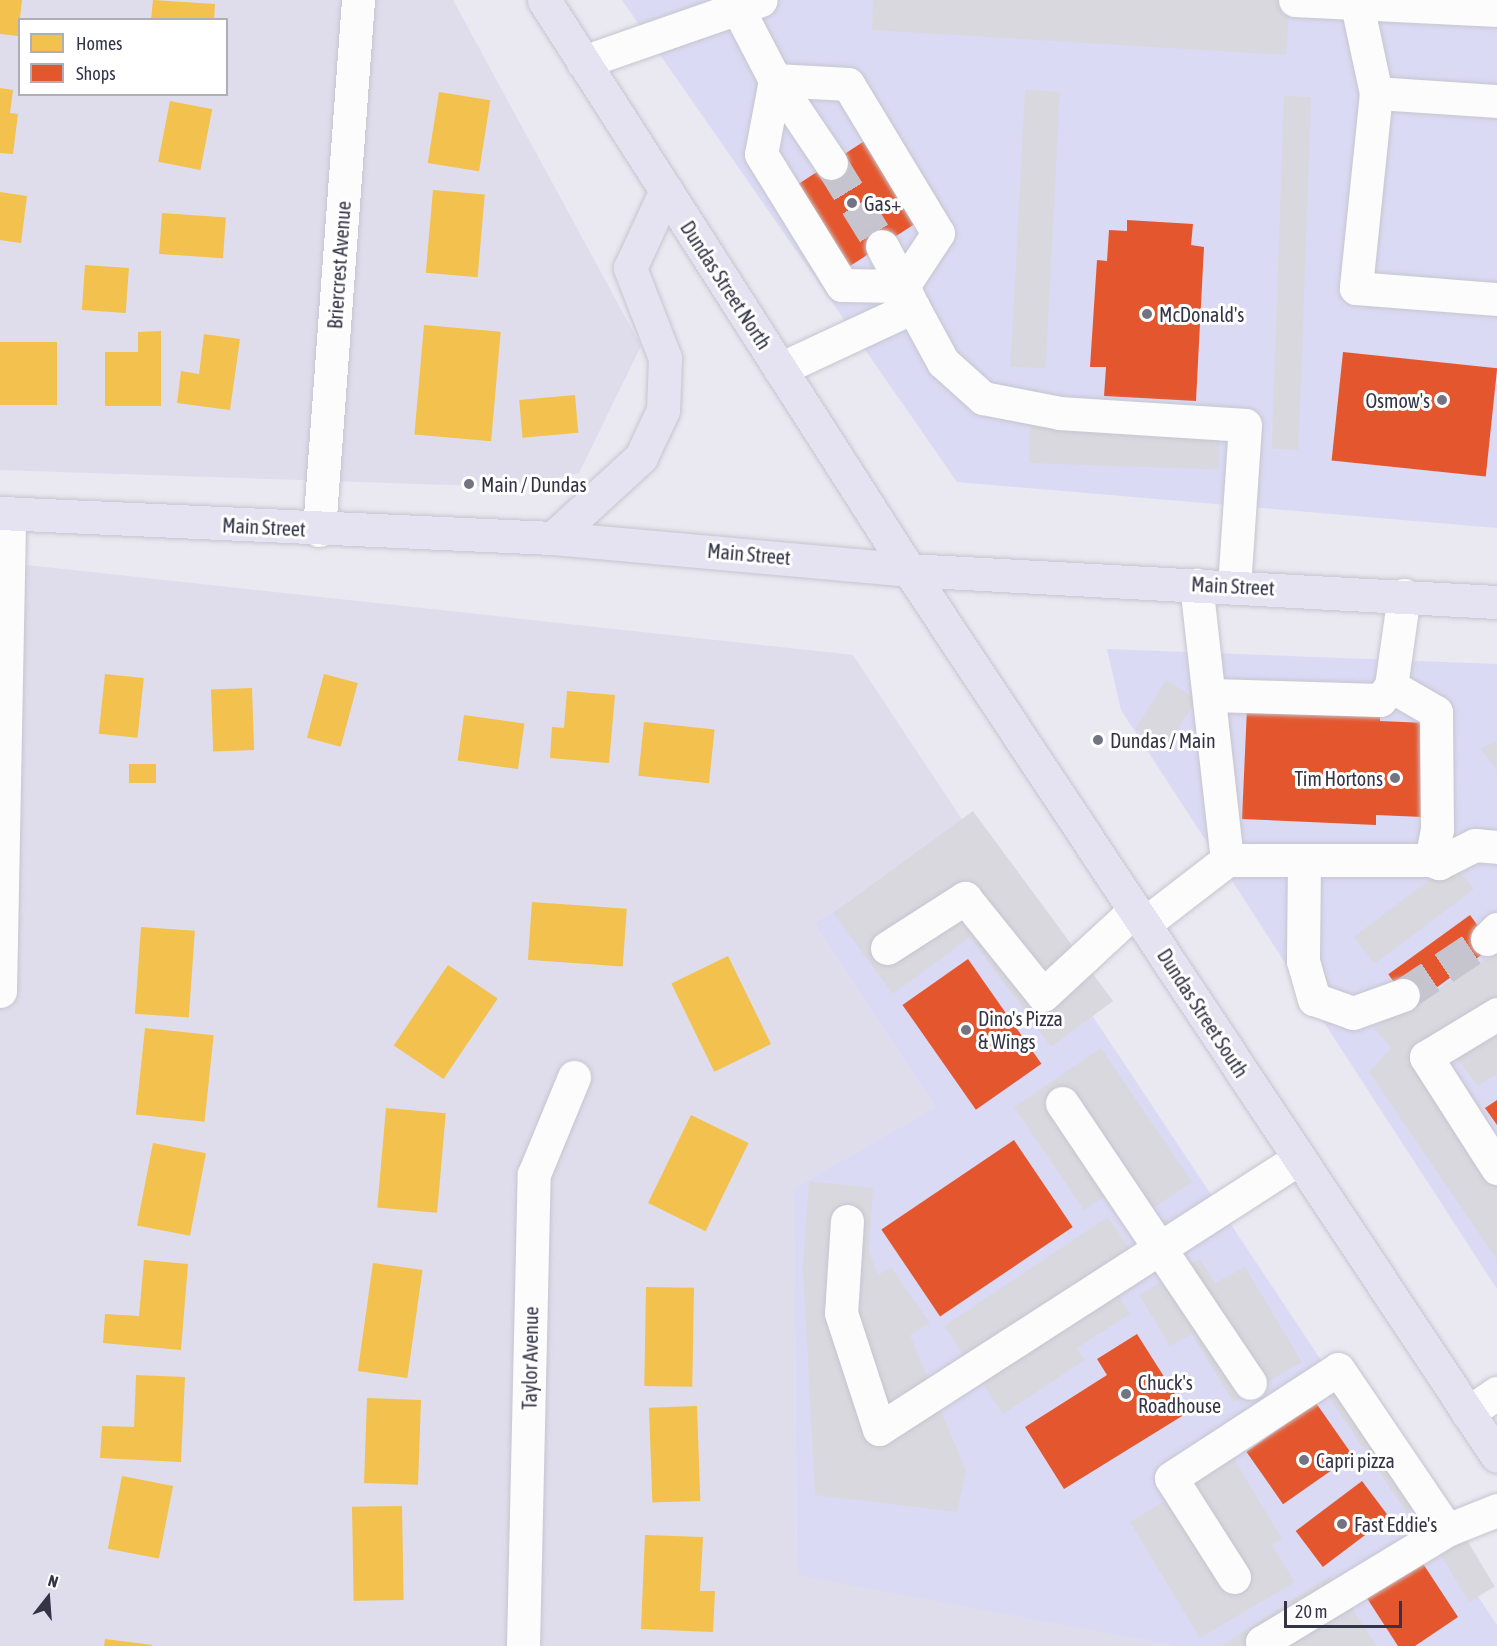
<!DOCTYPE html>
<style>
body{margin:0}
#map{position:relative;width:1497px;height:1646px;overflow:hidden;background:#eae8f0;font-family:"Asap Condensed",sans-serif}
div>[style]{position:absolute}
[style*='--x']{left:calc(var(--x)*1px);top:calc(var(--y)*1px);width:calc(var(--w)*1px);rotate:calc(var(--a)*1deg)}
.residential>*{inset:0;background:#dfddec}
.commercial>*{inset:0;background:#dbdaf4}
.parking>*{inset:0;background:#d9d8df;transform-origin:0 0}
.homes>*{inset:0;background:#f2c14e;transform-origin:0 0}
.shops>*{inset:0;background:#e4572e;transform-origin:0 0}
.minor-tunnel>*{height:33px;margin-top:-16.5px;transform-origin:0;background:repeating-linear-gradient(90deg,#c6c4ce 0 33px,transparent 0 49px)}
.roads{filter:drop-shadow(0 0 2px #c6c5cf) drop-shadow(0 0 2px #c6c5cf)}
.minor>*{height:33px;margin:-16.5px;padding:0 16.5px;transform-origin:16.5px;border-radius:16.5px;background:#fcfcfd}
.major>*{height:33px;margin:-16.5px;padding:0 16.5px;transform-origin:16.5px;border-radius:16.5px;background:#e5e3f1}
.dots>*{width:16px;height:16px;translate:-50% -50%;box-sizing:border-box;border:3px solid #fff;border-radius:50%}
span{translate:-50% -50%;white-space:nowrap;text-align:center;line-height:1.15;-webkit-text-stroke:6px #fff;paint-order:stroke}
.poi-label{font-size:20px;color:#353447}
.left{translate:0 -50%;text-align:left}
.right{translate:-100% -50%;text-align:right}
.street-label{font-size:20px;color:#353447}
.legend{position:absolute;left:18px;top:18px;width:210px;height:78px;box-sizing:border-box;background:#fff;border:2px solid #aeaeb5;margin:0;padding:8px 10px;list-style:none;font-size:18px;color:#353447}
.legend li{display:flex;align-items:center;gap:12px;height:30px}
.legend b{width:30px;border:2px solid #aeaeb5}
.north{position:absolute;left:18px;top:1568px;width:60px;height:60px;-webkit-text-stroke:4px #fff;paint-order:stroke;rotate:17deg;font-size:16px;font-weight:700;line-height:24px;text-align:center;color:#353447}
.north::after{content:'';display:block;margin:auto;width:21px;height:27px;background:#353447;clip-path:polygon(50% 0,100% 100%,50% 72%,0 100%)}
.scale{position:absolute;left:1284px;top:1601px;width:118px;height:27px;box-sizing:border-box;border:3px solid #353447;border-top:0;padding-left:8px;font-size:18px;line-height:21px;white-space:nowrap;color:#353447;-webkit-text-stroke:4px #fff;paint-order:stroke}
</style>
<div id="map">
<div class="residential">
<i style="clip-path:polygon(evenodd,0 0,453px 0,641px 346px,579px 473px,513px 487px,0 470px,0 0,20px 20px,226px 20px,226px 94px,20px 94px,20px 20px)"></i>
<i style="clip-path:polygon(0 562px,853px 655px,967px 827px,814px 923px,935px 1107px,794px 1188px,797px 1574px,1175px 1646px,0 1646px)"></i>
</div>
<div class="commercial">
<i style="clip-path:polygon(622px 0,1497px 0,1497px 528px,957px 482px)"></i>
<i style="clip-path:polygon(1107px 649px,1497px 664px,1497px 1289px,1121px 710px)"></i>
<i style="clip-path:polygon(967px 827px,1497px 1625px,1497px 1646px,1175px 1646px,797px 1575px,794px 1188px,935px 1107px,814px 923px)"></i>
</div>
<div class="parking">
<i style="clip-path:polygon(873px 0,1290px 0,1286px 55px,872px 30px)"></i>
<i style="left:1025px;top:90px;width:35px;height:277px;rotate:3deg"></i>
<i style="left:1284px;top:96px;width:27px;height:353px;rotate:2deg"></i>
<i style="left:1030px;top:423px;width:190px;height:40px;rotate:2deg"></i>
<i style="left:1166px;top:680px;width:36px;height:58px;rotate:32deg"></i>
<i style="clip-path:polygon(1497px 741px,1497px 771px,1480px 748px)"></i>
<i style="clip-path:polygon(973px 811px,1113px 1001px,1051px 1047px,970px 937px,893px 994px,833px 913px)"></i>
<i style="left:1453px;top:862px;width:34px;height:124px;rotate:53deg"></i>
<i style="clip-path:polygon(1497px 953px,1497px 1074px,1478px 1086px,1449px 1049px,1440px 1058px,1497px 1142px,1497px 1260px,1369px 1072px,1391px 1048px,1374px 1028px)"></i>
<i style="clip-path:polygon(1101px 1048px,1192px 1182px,1128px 1225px,1107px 1195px,1084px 1210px,1014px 1107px)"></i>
<i style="clip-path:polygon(809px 1181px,873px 1188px,869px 1252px,878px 1275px,891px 1267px,930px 1323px,910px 1335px,966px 1471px,957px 1512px,815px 1495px,803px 1269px)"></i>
<i style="clip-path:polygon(1108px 1217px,1148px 1277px,1119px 1296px,1130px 1314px,1077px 1348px,1085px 1360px,1003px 1414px,944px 1326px)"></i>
<i style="clip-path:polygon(1200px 1259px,1215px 1283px,1245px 1267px,1302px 1362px,1233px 1402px,1192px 1334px,1170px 1346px,1139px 1295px)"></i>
<i style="left:1352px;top:1378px;width:143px;height:30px;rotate:56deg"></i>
<i style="clip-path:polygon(1234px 1459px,1282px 1539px,1272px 1545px,1295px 1582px,1200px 1638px,1130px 1522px)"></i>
<i style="left:1450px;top:1512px;width:87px;height:30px;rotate:59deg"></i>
<i style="clip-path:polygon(1330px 1576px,1377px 1646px,1221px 1646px)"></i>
</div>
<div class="homes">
<i style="clip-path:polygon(0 0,22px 0,18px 36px,0 34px)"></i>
<i style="clip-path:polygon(153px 0,215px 4px,214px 20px,151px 20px)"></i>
<i style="clip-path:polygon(0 88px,13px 90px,10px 113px,18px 114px,13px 154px,0 153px)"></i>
<i style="left:439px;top:92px;width:52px;height:72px;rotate:9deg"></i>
<i style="left:170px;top:101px;width:43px;height:62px;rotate:11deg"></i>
<i style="left:433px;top:190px;width:52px;height:83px;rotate:5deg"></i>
<i style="clip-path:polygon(0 192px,27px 196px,21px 243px,0 240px)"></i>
<i style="left:162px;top:213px;width:64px;height:41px;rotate:4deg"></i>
<i style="left:85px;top:265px;width:44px;height:45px;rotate:4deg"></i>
<i style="left:424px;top:325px;width:77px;height:110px;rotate:5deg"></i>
<i style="clip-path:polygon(161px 331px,161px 406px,105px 406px,105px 352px,138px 352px,138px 332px)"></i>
<i style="clip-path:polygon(204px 334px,240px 339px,230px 410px,177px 403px,181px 371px,199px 374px)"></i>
<i style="left:0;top:342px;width:57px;height:63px"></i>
<i style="left:575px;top:395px;width:38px;height:56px;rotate:85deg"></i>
<i style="left:105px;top:674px;width:39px;height:60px;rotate:6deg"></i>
<i style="left:324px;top:674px;width:35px;height:66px;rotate:15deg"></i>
<i style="left:252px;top:688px;width:62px;height:41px;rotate:88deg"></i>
<i style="clip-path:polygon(567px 691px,615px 695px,609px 763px,550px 758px,552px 727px,564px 728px)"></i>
<i style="left:464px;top:715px;width:61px;height:46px;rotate:8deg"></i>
<i style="left:644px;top:722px;width:71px;height:54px;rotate:6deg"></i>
<i style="left:129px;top:764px;width:27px;height:19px"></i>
<i style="left:532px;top:902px;width:95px;height:58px;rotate:4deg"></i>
<i style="left:141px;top:927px;width:54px;height:87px;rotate:4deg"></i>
<i style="left:728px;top:956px;width:98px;height:63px;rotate:64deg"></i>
<i style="left:448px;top:965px;width:60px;height:97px;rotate:34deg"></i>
<i style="left:145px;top:1028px;width:69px;height:87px;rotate:6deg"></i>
<i style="left:386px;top:1108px;width:60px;height:100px;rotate:5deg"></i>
<i style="left:691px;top:1115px;width:64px;height:98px;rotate:26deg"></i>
<i style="left:153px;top:1143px;width:54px;height:84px;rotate:11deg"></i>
<i style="clip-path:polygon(144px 1260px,188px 1264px,181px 1350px,103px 1343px,105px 1314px,139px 1316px)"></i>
<i style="left:373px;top:1263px;width:50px;height:109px;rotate:8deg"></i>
<i style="left:646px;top:1287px;width:48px;height:99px;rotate:1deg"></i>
<i style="clip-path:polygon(136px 1375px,185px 1377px,181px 1462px,100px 1458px,102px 1426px,134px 1427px)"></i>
<i style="left:367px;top:1398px;width:54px;height:85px;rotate:2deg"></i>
<i style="left:697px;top:1406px;width:95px;height:48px;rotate:88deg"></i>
<i style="left:122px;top:1476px;width:52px;height:74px;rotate:11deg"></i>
<i style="left:402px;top:1506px;width:94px;height:50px;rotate:89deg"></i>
<i style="clip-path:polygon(645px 1535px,703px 1537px,700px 1591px,715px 1591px,713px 1632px,641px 1629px)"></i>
<i style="clip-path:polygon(105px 1639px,153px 1645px,152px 1646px,104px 1646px)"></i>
</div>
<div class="shops">
<i style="left:866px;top:140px;width:97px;height:87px;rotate:57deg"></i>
<i style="clip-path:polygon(1127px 220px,1193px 224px,1191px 245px,1204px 247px,1196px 401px,1104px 396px,1106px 367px,1090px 367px,1097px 260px,1107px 261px,1109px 230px,1127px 231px)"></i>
<i style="left:1343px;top:352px;width:155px;height:109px;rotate:6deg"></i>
<i style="clip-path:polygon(1247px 708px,1380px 714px,1380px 721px,1427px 723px,1423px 817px,1376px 815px,1376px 825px,1242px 819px)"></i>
<i style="left:1470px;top:915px;width:39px;height:101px;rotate:54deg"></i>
<i style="left:968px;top:959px;width:128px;height:80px;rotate:55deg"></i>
<i style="clip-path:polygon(1497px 1100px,1497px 1125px,1485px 1108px)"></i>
<i style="left:1014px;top:1140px;width:105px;height:160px;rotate:56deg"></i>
<i style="clip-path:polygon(1137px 1334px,1187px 1413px,1064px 1489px,1025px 1427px,1107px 1375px,1097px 1359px)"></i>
<i style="left:1316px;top:1403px;width:64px;height:85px;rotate:55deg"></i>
<i style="left:1362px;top:1481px;width:45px;height:83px;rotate:53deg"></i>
<i style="clip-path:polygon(1416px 1553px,1458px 1617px,1415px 1646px,1398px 1646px,1361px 1589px)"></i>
</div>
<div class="minor-tunnel">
<i style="--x:831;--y:163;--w:97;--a:58.4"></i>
<i style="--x:1403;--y:995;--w:101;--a:-33.7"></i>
</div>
<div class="roads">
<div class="minor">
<i style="--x:1295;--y:0;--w:202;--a:2.8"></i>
<i style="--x:1356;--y:0;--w:95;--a:77.9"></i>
<i style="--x:1376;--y:93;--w:196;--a:95.9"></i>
<i style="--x:1356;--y:288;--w:141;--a:4.5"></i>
<i style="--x:738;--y:9;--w:80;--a:62.5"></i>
<i style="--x:775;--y:80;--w:75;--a:100.7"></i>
<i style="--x:761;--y:154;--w:154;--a:58.3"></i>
<i style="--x:842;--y:285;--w:61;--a:0.9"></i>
<i style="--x:903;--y:286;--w:23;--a:65"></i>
<i style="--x:583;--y:62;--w:188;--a:-19.2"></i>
<i style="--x:775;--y:80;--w:73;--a:3.1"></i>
<i style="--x:848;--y:84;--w:174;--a:58.9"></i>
<i style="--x:938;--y:233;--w:64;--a:123.4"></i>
<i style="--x:903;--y:286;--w:45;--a:-117.7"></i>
<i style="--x:775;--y:80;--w:100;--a:56"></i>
<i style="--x:1376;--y:93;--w:121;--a:3.8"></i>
<i style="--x:780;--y:369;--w:147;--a:-25"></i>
<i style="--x:913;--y:307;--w:63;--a:61.4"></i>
<i style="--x:943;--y:362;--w:54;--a:42"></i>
<i style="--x:983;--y:398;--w:78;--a:11"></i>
<i style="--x:1060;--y:413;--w:185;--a:3.7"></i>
<i style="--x:1245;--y:425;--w:161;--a:93.9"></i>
<i style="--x:319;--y:530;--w:531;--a:-85.79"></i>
<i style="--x:1212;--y:695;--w:168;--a:1.7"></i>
<i style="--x:1380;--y:700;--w:18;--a:-52"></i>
<i style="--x:1391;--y:686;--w:92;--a:-81.9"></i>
<i style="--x:1227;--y:860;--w:204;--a:0"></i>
<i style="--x:1431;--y:860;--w:32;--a:-79"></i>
<i style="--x:1437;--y:829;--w:117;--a:-90.5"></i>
<i style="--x:1436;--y:712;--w:52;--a:-150"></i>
<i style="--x:1431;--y:860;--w:9;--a:21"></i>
<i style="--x:1439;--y:863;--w:40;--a:-26.6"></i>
<i style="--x:1475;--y:845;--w:22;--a:5"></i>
<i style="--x:1304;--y:861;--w:100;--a:90.6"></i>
<i style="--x:1303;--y:961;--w:40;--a:74"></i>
<i style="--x:1314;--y:999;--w:41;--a:19.7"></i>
<i style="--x:1353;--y:1013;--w:53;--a:-19.8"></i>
<i style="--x:1144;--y:924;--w:105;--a:-37.6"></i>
<i style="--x:1227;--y:860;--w:277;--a:-96.4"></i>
<i style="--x:1487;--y:939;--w:14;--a:-45"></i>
<i style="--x:887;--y:948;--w:93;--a:-32.7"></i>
<i style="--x:965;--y:898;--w:124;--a:51.2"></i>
<i style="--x:1043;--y:995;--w:125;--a:-42.7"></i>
<i style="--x:0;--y:991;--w:478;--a:-88.9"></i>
<i style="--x:1497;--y:1014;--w:83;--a:148.8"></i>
<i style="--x:1426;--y:1057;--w:132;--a:57.4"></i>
<i style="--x:1062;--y:1103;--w:337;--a:56.1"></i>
<i style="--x:847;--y:1221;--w:92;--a:93.7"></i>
<i style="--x:841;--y:1313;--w:122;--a:71.9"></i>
<i style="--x:879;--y:1429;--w:500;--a:-32.8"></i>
<i style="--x:1468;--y:1413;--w:35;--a:-35"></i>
<i style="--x:1234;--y:1577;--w:117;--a:-122.5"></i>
<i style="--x:1171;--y:1478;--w:199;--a:-33.1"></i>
<i style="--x:1338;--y:1369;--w:194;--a:55.9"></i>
<i style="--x:523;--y:1646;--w:472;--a:-88.7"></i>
<i style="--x:534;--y:1174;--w:105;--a:-67.6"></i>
<i style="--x:1265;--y:1646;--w:5;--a:-127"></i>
<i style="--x:1262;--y:1642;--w:216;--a:-31.2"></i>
<i style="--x:1447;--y:1530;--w:54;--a:-21.8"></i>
</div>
<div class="major">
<i style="--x:544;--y:0;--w:677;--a:57.37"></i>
<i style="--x:909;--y:570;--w:1063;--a:56.43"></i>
<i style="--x:0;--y:513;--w:554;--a:2.59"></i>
<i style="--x:553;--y:538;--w:357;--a:5.1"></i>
<i style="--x:909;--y:570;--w:589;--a:3.12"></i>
<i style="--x:553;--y:538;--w:120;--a:-42.6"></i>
<i style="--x:641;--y:457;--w:52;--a:-64.9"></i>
<i style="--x:663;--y:410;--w:52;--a:-87.8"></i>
<i style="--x:665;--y:358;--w:97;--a:-111.3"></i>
<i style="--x:630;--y:268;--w:86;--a:-65.2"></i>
</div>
</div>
<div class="dots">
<i style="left:852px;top:203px;background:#747382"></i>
<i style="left:1147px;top:314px;background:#747382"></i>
<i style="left:1442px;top:400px;background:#747382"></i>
<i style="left:469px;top:484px;background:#747382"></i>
<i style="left:1098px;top:740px;background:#747382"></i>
<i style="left:1395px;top:778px;background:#747382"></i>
<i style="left:966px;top:1030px;background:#747382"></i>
<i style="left:1126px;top:1394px;background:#747382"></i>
<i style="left:1304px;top:1460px;background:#747382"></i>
<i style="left:1342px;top:1524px;background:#747382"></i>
</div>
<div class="poi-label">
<span class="left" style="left:864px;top:203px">Gas+</span>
<span class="left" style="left:1159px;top:314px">McDonald's</span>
<span class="right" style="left:1430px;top:400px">Osmow's</span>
<span class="left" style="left:481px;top:484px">Main / Dundas</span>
<span class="left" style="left:1110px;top:740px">Dundas / Main</span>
<span class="right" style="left:1383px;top:778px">Tim Hortons</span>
<span class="left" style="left:978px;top:1030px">Dino's Pizza<br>&amp; Wings</span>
<span class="left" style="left:1138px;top:1394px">Chuck's<br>Roadhouse</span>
<span class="left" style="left:1316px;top:1460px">Capri pizza</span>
<span class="left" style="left:1354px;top:1524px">Fast Eddie's</span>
</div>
<div class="street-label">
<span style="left:339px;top:265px;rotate:-86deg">Briercrest Avenue</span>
<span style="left:726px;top:285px;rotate:57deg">Dundas Street North</span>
<span style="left:264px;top:527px;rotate:3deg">Main Street</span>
<span style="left:749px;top:554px;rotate:5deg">Main Street</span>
<span style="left:1233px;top:586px;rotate:3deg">Main Street</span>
<span style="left:1203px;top:1013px;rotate:57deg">Dundas Street South</span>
<span style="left:530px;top:1358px;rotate:-89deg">Taylor Avenue</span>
</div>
<ul class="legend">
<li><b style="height:16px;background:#f2c14e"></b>Homes</li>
<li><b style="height:16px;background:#e4572e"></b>Shops</li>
</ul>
<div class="north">N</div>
<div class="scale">20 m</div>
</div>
